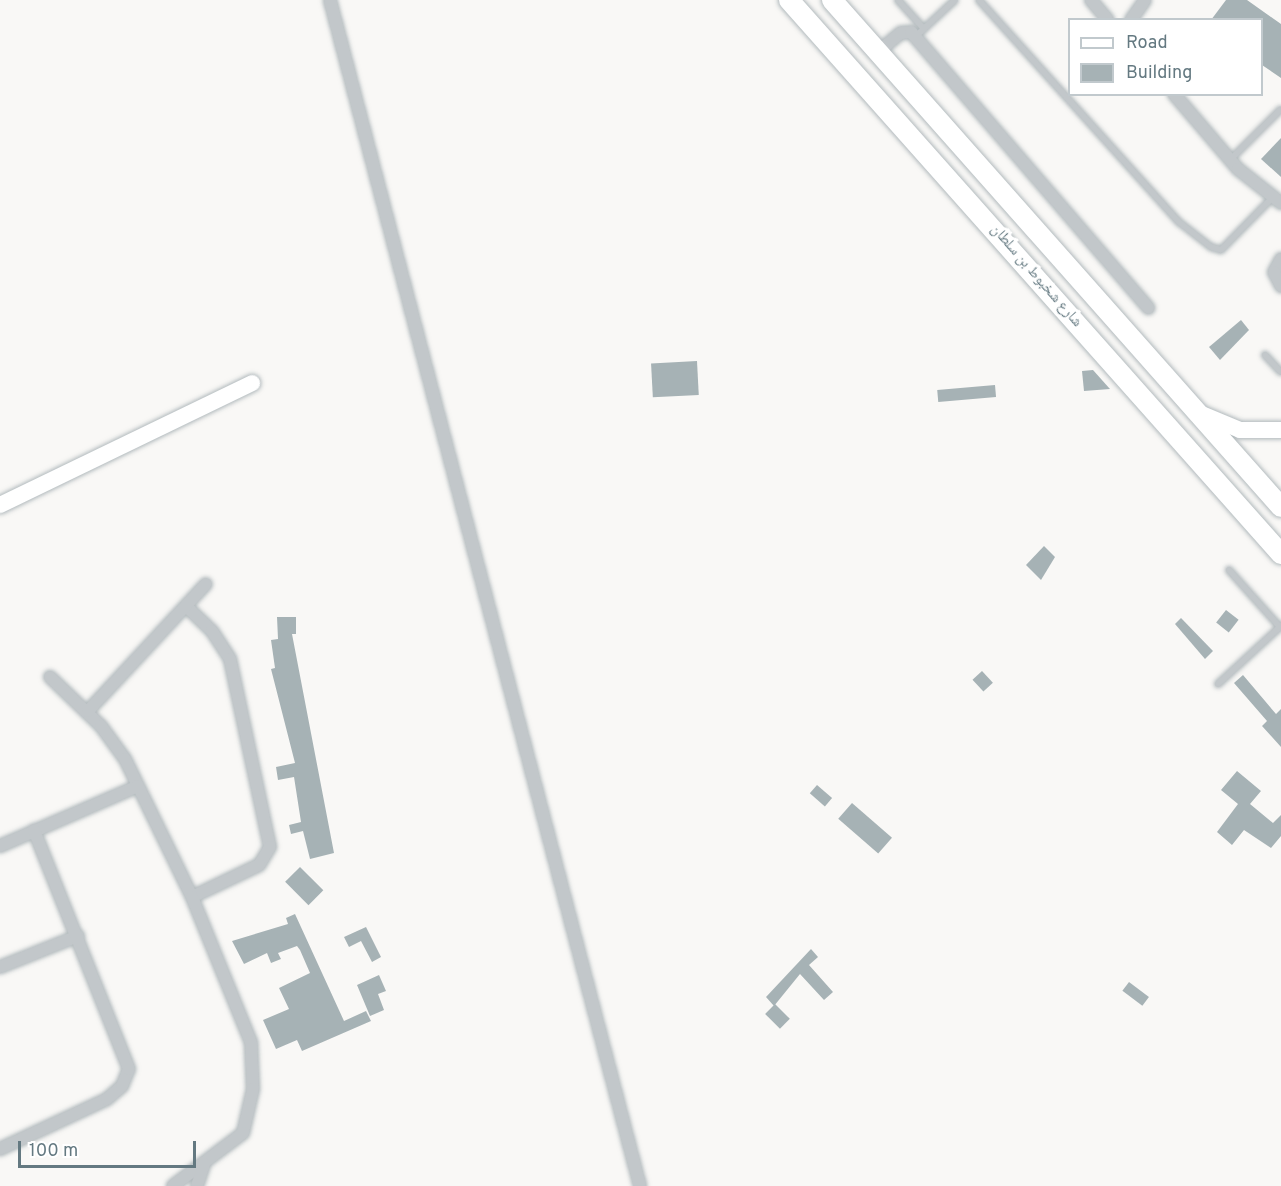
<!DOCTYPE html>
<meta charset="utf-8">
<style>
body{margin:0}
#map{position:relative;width:1281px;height:1186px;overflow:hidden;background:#f9f8f6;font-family:Overpass,"Noto Naskh Arabic",sans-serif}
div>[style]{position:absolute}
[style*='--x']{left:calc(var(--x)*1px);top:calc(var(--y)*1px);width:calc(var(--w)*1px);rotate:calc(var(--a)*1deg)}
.building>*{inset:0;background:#a6b2b5;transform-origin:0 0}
.roads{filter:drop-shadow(0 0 2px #b2babd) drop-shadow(0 0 2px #b2babd)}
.lane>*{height:6px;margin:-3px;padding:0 3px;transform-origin:3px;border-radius:3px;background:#c2c7ca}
.street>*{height:12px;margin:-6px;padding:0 6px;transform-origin:6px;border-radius:6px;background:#c2c7ca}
.secondary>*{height:16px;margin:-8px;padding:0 8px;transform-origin:8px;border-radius:8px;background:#fff}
.primary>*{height:20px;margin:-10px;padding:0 10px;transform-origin:10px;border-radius:10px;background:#fff}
span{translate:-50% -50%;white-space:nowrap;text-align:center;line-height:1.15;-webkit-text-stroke:6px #fff;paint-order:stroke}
.street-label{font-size:15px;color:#647981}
.legend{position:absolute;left:1068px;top:18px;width:195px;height:78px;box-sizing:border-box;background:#fff;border:2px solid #c1c9cd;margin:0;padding:8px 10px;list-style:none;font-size:18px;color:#647981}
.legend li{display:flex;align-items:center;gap:12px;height:30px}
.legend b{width:30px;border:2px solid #c1c9cd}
.scale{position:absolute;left:18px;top:1141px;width:178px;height:27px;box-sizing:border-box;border:3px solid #647981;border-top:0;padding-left:8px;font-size:18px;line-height:21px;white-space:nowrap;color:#647981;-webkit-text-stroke:4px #fff;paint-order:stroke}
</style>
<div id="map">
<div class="building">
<i style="clip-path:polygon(1226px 0,1247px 0,1281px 24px,1281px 78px,1262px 65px,1262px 20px,1211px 20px)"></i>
<i style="clip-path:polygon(1281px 138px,1281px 177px,1261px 159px)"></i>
<i style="clip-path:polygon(1241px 320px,1249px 330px,1220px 360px,1209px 347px)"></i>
<i style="left:697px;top:361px;width:34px;height:46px;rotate:87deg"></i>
<i style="clip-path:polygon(1093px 370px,1110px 389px,1084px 391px,1082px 371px)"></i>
<i style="left:995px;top:385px;width:12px;height:58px;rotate:85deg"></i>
<i style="clip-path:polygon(1044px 546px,1055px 557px,1041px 580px,1026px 565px)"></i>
<i style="left:1226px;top:610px;width:16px;height:16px;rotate:38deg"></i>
<i style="clip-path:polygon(277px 617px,296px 617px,296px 634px,292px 634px,334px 853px,310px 859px,303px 831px,291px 834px,289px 825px,301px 822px,294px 777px,278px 780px,276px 767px,295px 763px,271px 669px,275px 668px,271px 640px,278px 639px)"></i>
<i style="clip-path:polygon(1181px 618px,1213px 651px,1205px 659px,1175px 624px)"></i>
<i style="left:982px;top:671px;width:16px;height:13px;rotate:47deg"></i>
<i style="clip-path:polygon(1243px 675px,1276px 714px,1281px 709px,1281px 747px,1262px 726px,1267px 721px,1234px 683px)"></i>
<i style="clip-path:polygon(1237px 771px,1261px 791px,1250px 804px,1273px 823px,1281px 815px,1281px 836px,1271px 848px,1244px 830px,1232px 845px,1217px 832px,1238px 804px,1221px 790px)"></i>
<i style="left:817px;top:785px;width:20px;height:11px;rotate:41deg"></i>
<i style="left:852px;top:803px;width:53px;height:21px;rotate:41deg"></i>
<i style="left:300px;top:867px;width:33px;height:21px;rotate:45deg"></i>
<i style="clip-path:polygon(295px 914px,344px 1021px,366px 1011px,371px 1021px,302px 1051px,297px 1040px,276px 1049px,263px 1020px,289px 1009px,279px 988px,310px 973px,300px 950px,297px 946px,278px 953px,281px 959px,271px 963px,267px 953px,244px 964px,232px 941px,288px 924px,286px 918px)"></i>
<i style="clip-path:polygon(366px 927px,381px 957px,372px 962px,361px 941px,349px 947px,344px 937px)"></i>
<i style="clip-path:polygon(811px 949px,818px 957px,809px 965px,833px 992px,824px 1000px,800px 974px,774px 1006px,766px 997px)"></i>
<i style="clip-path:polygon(379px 975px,386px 991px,378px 994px,384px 1010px,370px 1016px,357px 985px)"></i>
<i style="left:1129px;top:982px;width:25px;height:11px;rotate:37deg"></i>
<i style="left:775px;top:1004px;width:21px;height:14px;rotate:45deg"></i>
</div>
<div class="roads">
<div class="lane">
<i style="--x:898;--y:0;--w:39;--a:48"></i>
<i style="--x:979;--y:0;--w:299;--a:48"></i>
<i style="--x:1179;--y:222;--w:41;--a:38"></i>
<i style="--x:1211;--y:247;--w:10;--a:17"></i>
<i style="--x:1221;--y:250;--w:74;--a:-45.5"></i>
<i style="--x:915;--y:37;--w:54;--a:-42.8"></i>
<i style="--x:1230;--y:160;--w:71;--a:-45"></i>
<i style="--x:1265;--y:355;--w:23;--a:47"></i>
<i style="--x:1229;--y:570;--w:76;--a:48.2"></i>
<i style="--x:1218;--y:684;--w:86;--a:-42.6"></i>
</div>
<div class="street">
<i style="--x:330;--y:0;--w:1226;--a:75.35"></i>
<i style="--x:1091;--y:0;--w:26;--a:50"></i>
<i style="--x:1131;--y:20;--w:24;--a:-55"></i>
<i style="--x:878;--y:52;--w:30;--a:-40"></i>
<i style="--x:901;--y:33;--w:10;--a:-6"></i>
<i style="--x:911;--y:32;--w:364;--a:49.3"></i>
<i style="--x:1174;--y:94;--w:99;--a:49.5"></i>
<i style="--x:1238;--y:169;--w:55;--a:38.3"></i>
<i style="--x:1281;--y:259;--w:15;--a:118"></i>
<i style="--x:1274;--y:272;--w:16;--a:63"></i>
<i style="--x:186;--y:606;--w:36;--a:44"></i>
<i style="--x:212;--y:631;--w:33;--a:57"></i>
<i style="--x:230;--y:659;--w:192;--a:78"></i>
<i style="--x:270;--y:847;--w:21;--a:121"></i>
<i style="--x:259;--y:865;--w:74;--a:154.5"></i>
<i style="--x:50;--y:677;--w:71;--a:43.9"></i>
<i style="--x:101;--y:726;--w:41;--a:54"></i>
<i style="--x:125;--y:759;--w:153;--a:64.1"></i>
<i style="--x:192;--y:897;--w:157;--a:67.9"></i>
<i style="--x:251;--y:1042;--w:47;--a:87.6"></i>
<i style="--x:253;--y:1089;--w:45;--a:102.8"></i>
<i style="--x:243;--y:1133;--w:88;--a:142.9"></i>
<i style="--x:88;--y:711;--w:173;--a:-47.1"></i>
<i style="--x:0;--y:846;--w:150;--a:-23.5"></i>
<i style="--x:0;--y:967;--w:84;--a:-21.7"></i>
<i style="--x:0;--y:1149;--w:118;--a:-25"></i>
<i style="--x:107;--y:1099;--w:20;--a:-41"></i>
<i style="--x:122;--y:1086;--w:18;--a:-68"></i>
<i style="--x:129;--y:1069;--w:257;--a:-111.7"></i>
<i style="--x:197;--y:1186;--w:23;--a:-72"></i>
</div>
<div class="secondary">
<i style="--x:1202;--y:414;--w:41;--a:22.8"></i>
<i style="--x:1240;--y:430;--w:41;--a:0"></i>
<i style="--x:0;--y:505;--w:280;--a:-25.8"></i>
</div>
<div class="primary">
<i style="--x:789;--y:0;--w:741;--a:48.39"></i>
<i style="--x:832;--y:0;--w:677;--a:48.47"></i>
</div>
</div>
<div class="street-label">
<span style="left:1036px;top:276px;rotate:49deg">شارع شخبوط بن سلطان</span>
</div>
<ul class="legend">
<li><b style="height:8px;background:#fff"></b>Road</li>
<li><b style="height:16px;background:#a6b2b5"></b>Building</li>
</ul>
<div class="scale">100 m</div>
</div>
